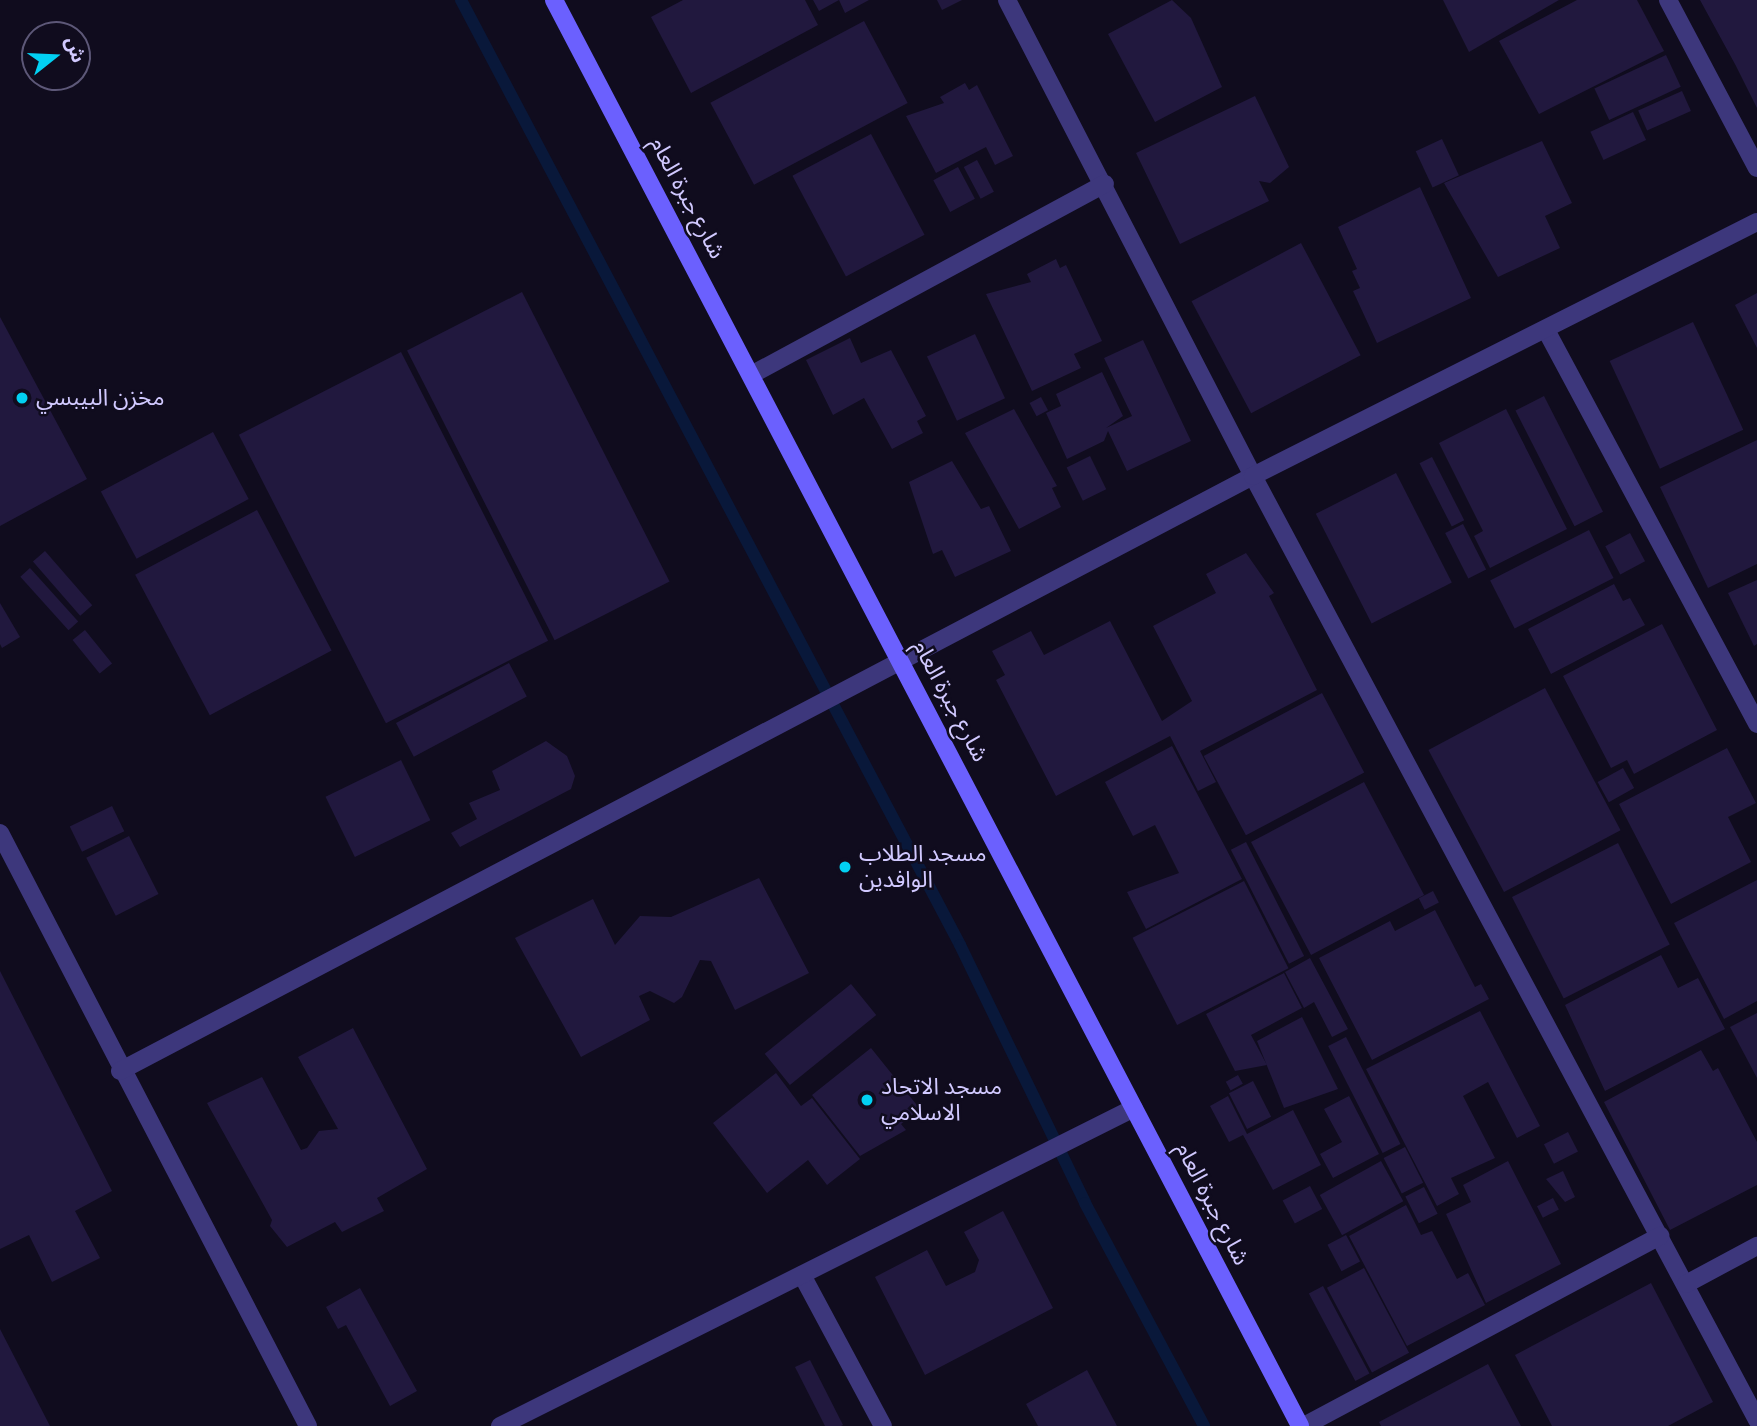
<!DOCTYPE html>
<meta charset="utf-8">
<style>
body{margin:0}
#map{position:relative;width:1757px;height:1426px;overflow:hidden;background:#100c1e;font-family:"Source Sans 3","Noto Sans Arabic",sans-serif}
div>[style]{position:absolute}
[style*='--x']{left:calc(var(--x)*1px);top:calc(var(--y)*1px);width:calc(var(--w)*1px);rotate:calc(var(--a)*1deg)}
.stream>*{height:12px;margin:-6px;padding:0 6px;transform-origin:6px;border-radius:6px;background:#09183a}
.building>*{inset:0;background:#21183e;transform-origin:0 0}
.minor>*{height:18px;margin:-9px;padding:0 9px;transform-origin:9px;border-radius:9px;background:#3d377c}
.secondary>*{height:18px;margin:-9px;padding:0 9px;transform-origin:9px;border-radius:9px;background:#6b60fe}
.dots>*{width:19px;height:19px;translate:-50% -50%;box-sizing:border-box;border:4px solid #100c1e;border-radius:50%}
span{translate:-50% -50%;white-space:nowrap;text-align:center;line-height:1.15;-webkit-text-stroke:5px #100c1e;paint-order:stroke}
.street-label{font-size:23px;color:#d1c9ff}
.poi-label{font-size:23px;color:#d1c9ff}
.left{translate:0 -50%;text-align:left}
.north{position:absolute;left:21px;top:21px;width:70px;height:70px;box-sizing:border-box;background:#100c1e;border:2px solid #5d5878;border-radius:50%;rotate:72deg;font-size:19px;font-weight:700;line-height:28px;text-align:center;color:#d1c9ff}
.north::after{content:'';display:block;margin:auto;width:24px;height:32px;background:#02d0f2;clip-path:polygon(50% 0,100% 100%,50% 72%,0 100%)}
</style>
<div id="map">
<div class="stream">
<i style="--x:461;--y:0;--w:1069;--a:62.16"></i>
<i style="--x:960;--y:945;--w:287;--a:64.1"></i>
<i style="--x:1085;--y:1203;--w:253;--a:61.9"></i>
</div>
<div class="building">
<i style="clip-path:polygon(683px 0,805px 0,818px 25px,691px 93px,651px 17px)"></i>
<i style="clip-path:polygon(813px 0,869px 0,845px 13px,839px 0,819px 11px)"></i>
<i style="clip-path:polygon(937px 0,962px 0,942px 10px)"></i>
<i style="clip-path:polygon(1172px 0,1191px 18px,1222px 87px,1155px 122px,1108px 34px)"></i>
<i style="clip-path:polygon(1443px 0,1559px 0,1469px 52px)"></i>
<i style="clip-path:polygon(1577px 0,1637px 0,1664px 51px,1539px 114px,1499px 41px)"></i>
<i style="clip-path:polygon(1700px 0,1757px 0,1757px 108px,1736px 66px)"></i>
<i style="left:864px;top:21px;width:93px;height:174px;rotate:62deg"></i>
<i style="left:1666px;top:55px;width:35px;height:79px;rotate:65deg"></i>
<i style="clip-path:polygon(965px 83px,969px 90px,977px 85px,1013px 156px,995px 165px,986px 147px,936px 173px,906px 116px,944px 103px,940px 97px)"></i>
<i style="left:1682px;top:91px;width:22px;height:48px;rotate:66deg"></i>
<i style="clip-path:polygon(1255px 96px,1289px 167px,1270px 183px,1259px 181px,1269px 201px,1180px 244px,1136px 153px)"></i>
<i style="left:1633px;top:112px;width:31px;height:47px;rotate:65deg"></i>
<i style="left:871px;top:134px;width:114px;height:89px;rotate:62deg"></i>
<i style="left:1442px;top:139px;width:40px;height:29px;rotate:65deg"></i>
<i style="clip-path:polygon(1542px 141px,1572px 203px,1545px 216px,1560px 248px,1498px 277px,1444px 183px)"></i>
<i style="left:977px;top:160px;width:36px;height:15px;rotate:62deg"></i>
<i style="left:958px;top:167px;width:36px;height:28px;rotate:62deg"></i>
<i style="clip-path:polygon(1420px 187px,1471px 298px,1377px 343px,1353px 291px,1360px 288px,1352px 271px,1357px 269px,1338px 227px)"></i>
<i style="left:1301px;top:243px;width:127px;height:124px;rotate:62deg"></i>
<i style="clip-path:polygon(1056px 259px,1060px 268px,1066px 265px,1102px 341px,1074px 354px,1081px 368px,1032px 391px,986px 294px,1031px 282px,1027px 274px)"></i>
<i style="left:522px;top:292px;width:325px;height:129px;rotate:63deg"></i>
<i style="clip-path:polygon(1757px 293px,1757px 348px,1735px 305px)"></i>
<i style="clip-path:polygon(0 317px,87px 479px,0 526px)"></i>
<i style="left:1693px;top:322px;width:119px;height:92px;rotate:65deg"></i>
<i style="left:975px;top:334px;width:71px;height:53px;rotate:65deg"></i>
<i style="clip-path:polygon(850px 338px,861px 363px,891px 350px,926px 416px,917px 421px,923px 433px,892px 449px,864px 398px,833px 415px,806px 360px)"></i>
<i style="clip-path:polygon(1143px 340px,1191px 441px,1127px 471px,1108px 431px,1104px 441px,1067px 459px,1046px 413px,1061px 406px,1056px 394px,1102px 372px,1123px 416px,1106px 428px,1132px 416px,1104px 358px)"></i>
<i style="left:401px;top:352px;width:324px;height:182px;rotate:63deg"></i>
<i style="left:1544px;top:396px;width:130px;height:32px;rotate:63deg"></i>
<i style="left:1041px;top:397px;width:15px;height:13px;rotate:62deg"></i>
<i style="clip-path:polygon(1014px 409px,1057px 486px,1052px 488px,1061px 507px,1019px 529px,965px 433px)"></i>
<i style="clip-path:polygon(1506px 409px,1567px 529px,1490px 568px,1474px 536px,1483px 531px,1439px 443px)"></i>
<i style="left:213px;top:432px;width:76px;height:127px;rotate:62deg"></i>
<i style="clip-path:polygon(1757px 440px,1757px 564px,1708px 588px,1660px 487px)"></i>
<i style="left:1090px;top:456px;width:37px;height:26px;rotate:64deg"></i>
<i style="left:1432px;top:457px;width:71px;height:14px;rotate:63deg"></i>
<i style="clip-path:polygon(952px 461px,981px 509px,989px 506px,1011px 551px,955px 577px,942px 550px,933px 554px,909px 482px)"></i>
<i style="left:1396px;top:473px;width:123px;height:90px;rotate:63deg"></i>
<i style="left:257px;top:510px;width:159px;height:138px;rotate:62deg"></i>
<i style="left:1463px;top:524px;width:51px;height:20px;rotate:63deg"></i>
<i style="left:1589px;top:530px;width:54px;height:111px;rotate:63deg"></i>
<i style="left:1630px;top:533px;width:32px;height:28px;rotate:62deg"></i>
<i style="left:45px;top:551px;width:72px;height:16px;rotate:49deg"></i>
<i style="clip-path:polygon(1246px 553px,1274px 593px,1269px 596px,1317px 690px,1200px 751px,1216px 782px,1198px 791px,1170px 736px,1056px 796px,996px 680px,1005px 675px,992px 651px,1031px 631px,1044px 655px,1110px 621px,1162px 721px,1192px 701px,1153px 626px,1216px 593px,1206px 574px)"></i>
<i style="left:30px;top:568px;width:72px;height:13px;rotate:48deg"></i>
<i style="clip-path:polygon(1757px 580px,1757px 644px,1754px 646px,1728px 593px)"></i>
<i style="clip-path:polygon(1614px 584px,1623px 601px,1630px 598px,1645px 625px,1551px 674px,1528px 629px)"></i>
<i style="clip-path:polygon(0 603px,20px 637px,2px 648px,0 644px)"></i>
<i style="clip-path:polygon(1662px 624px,1717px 730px,1634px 774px,1627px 760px,1611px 768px,1563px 676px)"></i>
<i style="left:85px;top:630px;width:43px;height:16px;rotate:51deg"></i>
<i style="left:509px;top:663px;width:38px;height:128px;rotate:62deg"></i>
<i style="left:1545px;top:688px;width:161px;height:132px;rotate:62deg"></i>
<i style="left:1322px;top:693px;width:90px;height:134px;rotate:62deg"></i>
<i style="clip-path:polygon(546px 741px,567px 756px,575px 776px,571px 789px,460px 847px,451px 833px,477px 819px,469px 803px,500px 790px,492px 771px)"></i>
<i style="clip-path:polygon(1172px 746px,1242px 879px,1146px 929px,1127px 892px,1179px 873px,1155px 825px,1133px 836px,1105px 782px)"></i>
<i style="clip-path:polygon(1727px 748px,1756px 803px,1728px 817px,1751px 862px,1671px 904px,1619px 804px)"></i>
<i style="left:401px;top:760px;width:67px;height:84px;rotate:64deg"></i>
<i style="left:1623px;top:768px;width:23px;height:29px;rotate:61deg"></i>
<i style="left:1364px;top:782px;width:128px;height:128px;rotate:62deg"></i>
<i style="left:112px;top:806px;width:28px;height:47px;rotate:64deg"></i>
<i style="left:129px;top:836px;width:65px;height:48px;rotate:63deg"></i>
<i style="left:1246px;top:842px;width:128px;height:17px;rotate:63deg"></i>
<i style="left:1618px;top:843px;width:114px;height:119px;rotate:63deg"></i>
<i style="clip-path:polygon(759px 878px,809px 973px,735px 1010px,711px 961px,700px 960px,682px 997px,674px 1003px,650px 991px,639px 996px,650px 1020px,581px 1057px,515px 938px,593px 899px,615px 945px,640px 916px,671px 917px)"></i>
<i style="clip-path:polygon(1757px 880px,1757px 1001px,1724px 1019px,1674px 923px)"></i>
<i style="left:1244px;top:881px;width:98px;height:125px;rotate:63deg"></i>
<i style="left:1433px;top:891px;width:13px;height:16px;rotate:63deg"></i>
<i style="clip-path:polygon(1435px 910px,1475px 987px,1481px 984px,1489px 999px,1372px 1060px,1319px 958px,1390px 921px,1395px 931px)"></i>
<i style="clip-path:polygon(1661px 955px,1678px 988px,1698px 978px,1725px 1029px,1605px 1091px,1565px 1005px)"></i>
<i style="clip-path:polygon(1310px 958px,1348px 1029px,1332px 1037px,1314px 1002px,1304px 1008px,1285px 972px)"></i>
<i style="clip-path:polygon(0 971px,112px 1191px,75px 1211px,100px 1258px,52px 1282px,29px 1235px,0 1249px)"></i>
<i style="clip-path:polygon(1284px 973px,1302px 1008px,1251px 1035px,1267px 1065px,1235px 1071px,1206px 1014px)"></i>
<i style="left:851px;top:984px;width:40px;height:111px;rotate:51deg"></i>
<i style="clip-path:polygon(1480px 1011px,1540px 1126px,1517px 1138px,1488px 1082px,1463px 1096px,1495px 1158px,1451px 1178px,1459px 1194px,1437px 1206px,1366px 1069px)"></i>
<i style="clip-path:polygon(1757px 1013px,1757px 1078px,1730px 1027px)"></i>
<i style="clip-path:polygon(1302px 1017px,1338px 1089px,1284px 1108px,1257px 1041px)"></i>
<i style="clip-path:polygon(353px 1028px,427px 1169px,377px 1198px,384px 1211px,342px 1232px,335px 1222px,287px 1247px,270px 1226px,272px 1220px,207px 1103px,262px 1077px,301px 1150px,307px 1148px,319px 1131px,338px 1129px,298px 1057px)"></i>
<i style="left:1346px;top:1037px;width:120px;height:20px;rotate:63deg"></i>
<i style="clip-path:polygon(871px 1048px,920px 1109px,901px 1124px,906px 1130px,860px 1156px,812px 1095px)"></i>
<i style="clip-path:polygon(1701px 1050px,1713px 1071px,1718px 1068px,1757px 1142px,1757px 1185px,1670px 1230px,1604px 1102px)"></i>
<i style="clip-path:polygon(776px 1073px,801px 1106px,812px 1098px,860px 1159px,827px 1185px,808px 1160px,767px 1193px,713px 1123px)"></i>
<i style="left:1238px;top:1075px;width:10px;height:14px;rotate:61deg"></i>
<i style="left:1253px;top:1081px;width:40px;height:27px;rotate:63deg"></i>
<i style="clip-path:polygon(1228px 1096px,1247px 1134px,1293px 1110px,1321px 1165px,1273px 1190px,1243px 1135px,1229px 1142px,1210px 1106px)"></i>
<i style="clip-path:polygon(1349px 1096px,1379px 1154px,1333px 1178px,1320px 1154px,1342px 1142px,1324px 1109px)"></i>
<i style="left:1568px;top:1132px;width:22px;height:27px;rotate:63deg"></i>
<i style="left:1405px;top:1147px;width:40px;height:24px;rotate:63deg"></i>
<i style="left:1381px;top:1161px;width:46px;height:70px;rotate:61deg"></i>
<i style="clip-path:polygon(1508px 1161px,1561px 1264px,1486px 1303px,1446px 1214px,1471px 1202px,1463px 1185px)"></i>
<i style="clip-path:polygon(1563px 1171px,1575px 1197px,1565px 1202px,1546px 1179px)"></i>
<i style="left:1310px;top:1186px;width:26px;height:31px;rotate:62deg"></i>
<i style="left:1424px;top:1187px;width:30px;height:21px;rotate:63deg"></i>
<i style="left:1553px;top:1198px;width:13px;height:18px;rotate:63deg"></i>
<i style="clip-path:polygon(1406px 1205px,1421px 1235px,1432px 1231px,1457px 1279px,1468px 1273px,1485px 1305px,1407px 1346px,1349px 1236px)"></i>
<i style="clip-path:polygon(1003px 1211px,1053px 1308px,925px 1375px,875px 1277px,927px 1250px,946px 1286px,975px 1272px,979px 1260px,964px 1232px)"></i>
<i style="left:1346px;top:1235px;width:30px;height:21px;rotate:62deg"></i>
<i style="left:1364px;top:1268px;width:96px;height:42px;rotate:62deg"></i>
<i style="clip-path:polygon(1651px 1283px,1713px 1402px,1668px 1426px,1552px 1426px,1515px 1355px)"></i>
<i style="left:1323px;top:1286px;width:99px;height:16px;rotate:62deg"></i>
<i style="clip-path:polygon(360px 1288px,417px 1391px,390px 1406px,346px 1325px,338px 1329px,326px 1307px)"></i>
<i style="clip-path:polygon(0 1329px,50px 1426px,0 1426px)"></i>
<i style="clip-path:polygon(810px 1360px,843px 1425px,841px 1426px,825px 1426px,795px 1367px)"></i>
<i style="clip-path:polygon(1488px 1364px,1521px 1426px,1381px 1426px,1379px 1422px)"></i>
<i style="clip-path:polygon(1087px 1370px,1117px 1426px,1038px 1426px,1026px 1404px)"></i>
</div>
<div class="minor">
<i style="--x:1007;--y:0;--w:536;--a:62.67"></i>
<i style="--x:1253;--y:476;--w:1070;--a:61.9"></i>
<i style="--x:1668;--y:0;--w:190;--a:62.1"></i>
<i style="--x:1546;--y:330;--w:447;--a:61.8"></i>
<i style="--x:753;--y:374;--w:400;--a:-28.4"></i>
<i style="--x:0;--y:833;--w:668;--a:62.55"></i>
<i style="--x:120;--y:1071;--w:1280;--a:-27.71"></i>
<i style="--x:1253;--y:476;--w:564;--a:-26.75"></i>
<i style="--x:802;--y:1275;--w:171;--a:61.8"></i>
<i style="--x:1686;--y:1284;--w:81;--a:-28.2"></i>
<i style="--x:500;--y:1426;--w:709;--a:-26.64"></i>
<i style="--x:1304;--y:1426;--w:404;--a:-28.1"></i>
</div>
<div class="secondary">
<i style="--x:554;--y:0;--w:1609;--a:62.38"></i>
</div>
<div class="dots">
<i style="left:22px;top:398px;background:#02d0f2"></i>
<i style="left:845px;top:867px;background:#02d0f2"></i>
<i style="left:867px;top:1100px;background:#02d0f2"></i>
</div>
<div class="street-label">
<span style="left:687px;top:198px;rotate:62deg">شارع جبرة العام</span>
<span style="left:950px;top:701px;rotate:62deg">شارع جبرة العام</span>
<span style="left:1212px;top:1204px;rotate:63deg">شارع جبرة العام</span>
</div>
<div class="poi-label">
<span class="left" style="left:36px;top:398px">مخزن البيبسي</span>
<span class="left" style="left:859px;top:867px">مسجد الطلاب<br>الوافدين</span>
<span class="left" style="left:881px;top:1100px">مسجد الاتحاد<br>الاسلامي</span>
</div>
<div class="north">ش</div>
</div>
